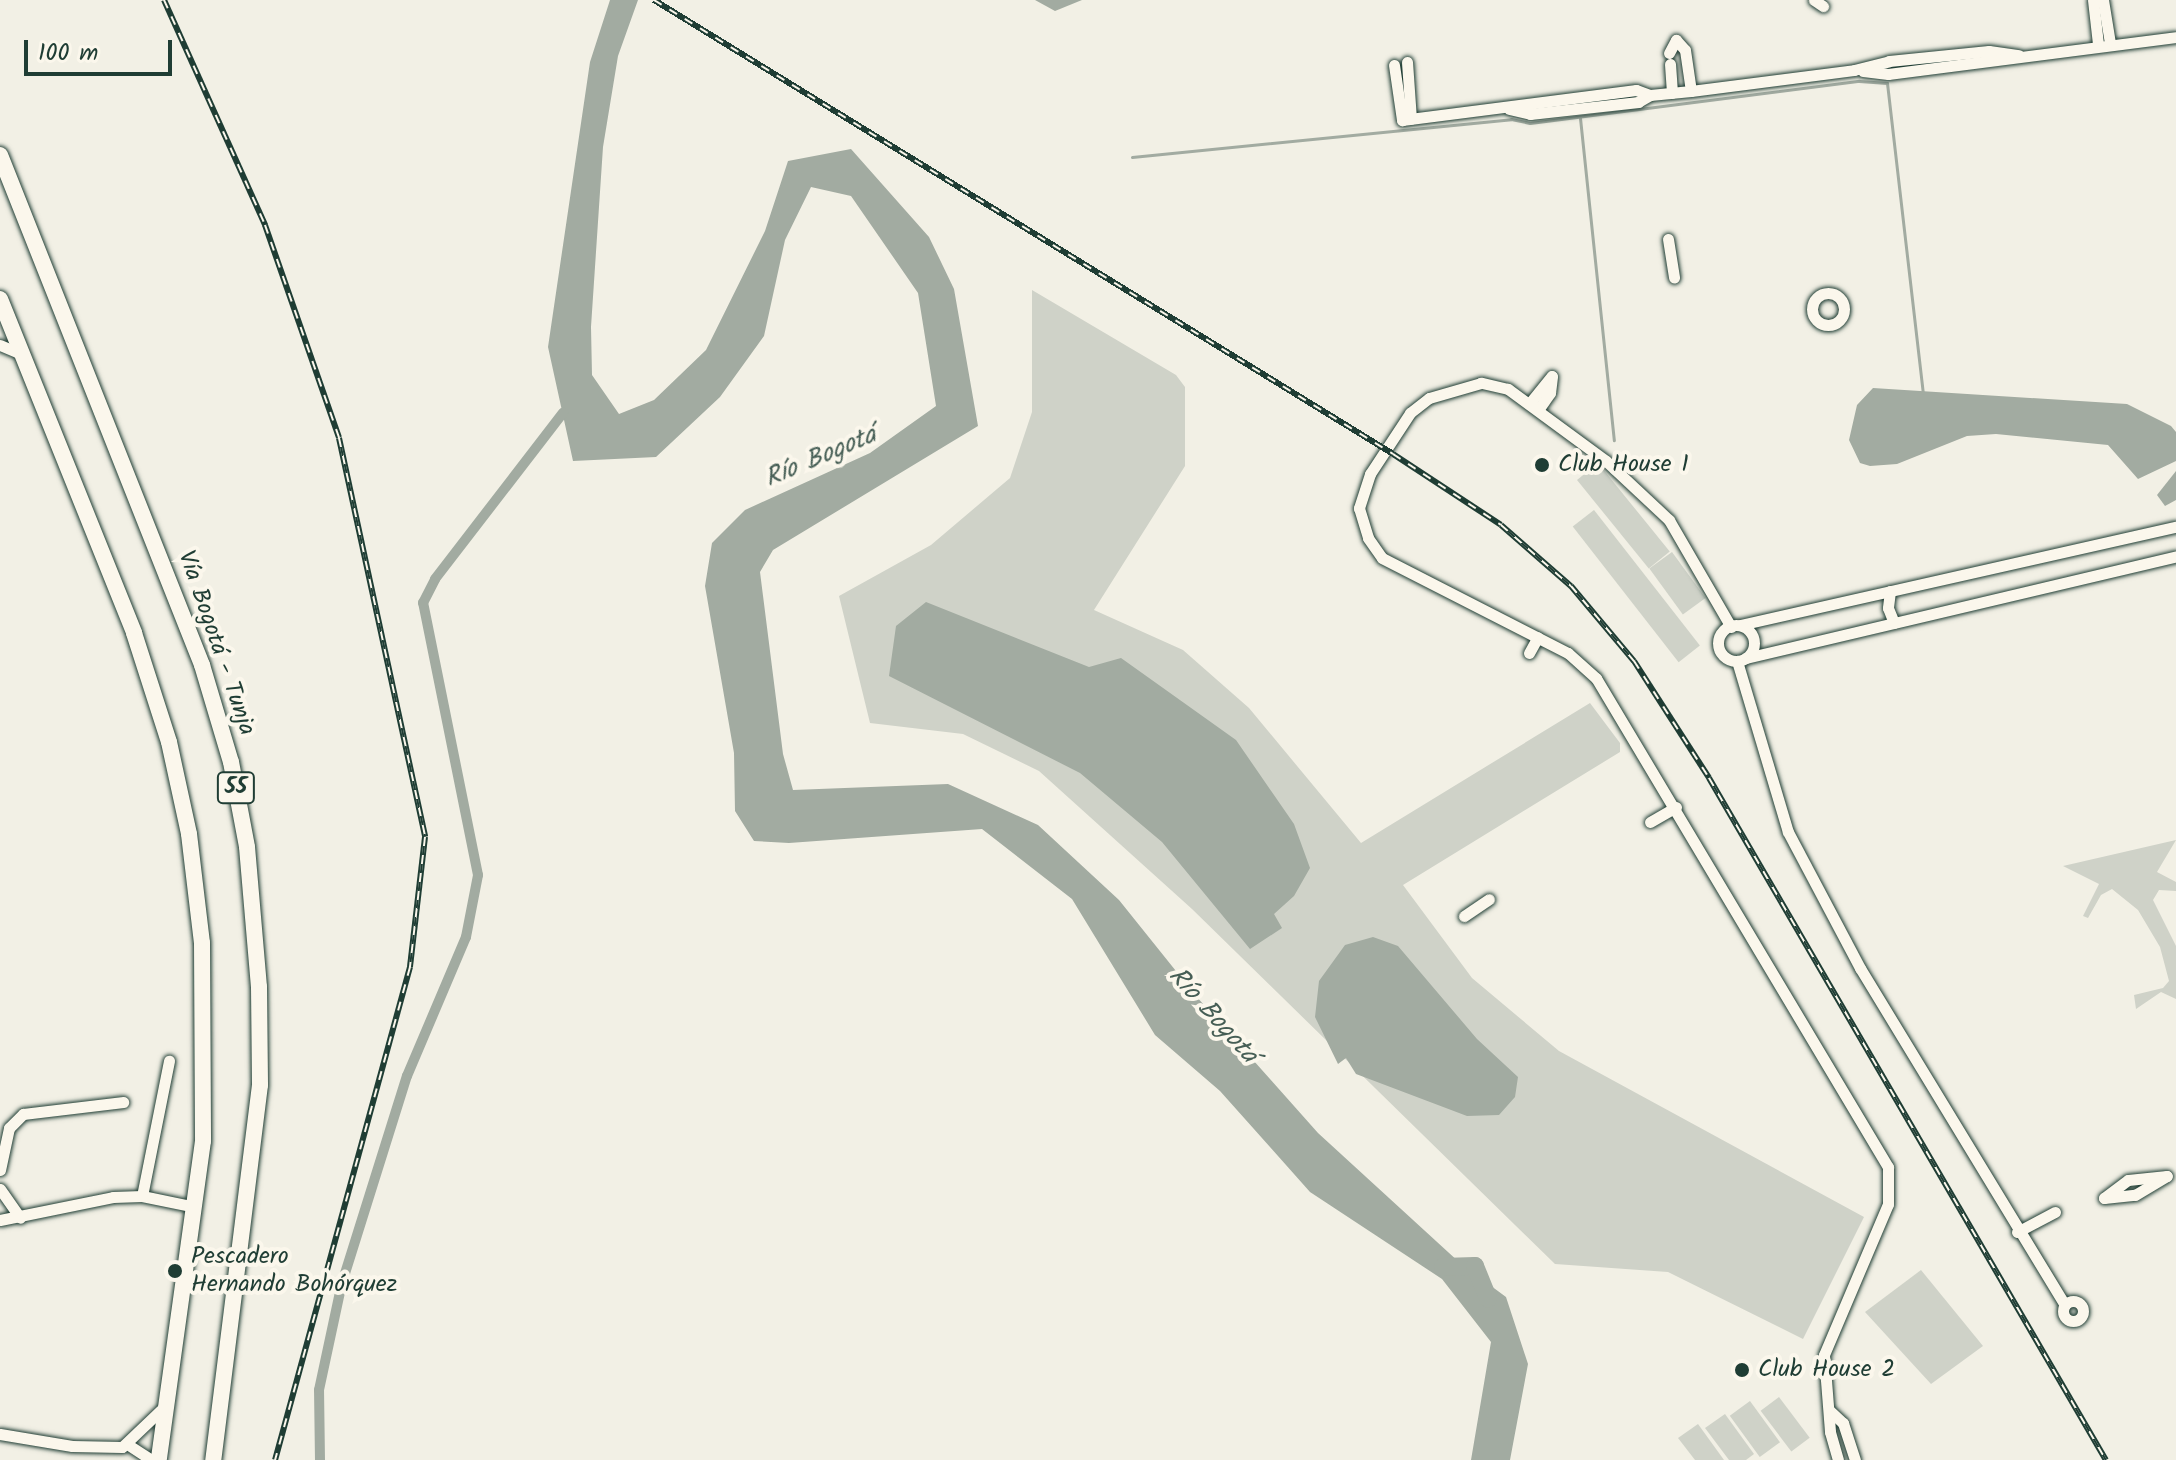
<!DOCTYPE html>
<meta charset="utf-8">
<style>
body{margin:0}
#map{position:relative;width:2176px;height:1460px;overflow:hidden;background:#f2f0e5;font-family:Kalam,sans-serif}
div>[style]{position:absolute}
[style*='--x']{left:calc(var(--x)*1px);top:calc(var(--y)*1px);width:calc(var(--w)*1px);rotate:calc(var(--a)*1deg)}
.green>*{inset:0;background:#cfd2c8;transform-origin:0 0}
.water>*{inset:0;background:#a2aba1}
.stream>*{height:3px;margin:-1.5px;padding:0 1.5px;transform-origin:1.5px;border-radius:1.5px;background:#a2aba1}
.canal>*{height:10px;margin:-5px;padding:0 5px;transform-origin:5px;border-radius:5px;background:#a2aba1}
.river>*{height:18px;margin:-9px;padding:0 9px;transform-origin:9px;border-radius:9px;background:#a2aba1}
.roads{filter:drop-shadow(0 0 2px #1f3d34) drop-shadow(0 0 2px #1f3d34)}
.minor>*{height:11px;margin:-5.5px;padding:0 5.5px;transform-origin:5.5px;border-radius:5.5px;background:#fbf7ec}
.minor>.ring{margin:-5.5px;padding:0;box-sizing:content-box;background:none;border:11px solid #fbf7ec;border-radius:50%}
.highway>*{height:16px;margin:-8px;padding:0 8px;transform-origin:8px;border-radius:8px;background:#fbf7ec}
.rail>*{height:6px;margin-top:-3px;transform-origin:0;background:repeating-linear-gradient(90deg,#fbf7ec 0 9px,#1f3d34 0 18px);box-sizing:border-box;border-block:2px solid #1f3d34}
.dots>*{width:22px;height:22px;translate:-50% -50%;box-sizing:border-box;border:4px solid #fbf7ec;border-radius:50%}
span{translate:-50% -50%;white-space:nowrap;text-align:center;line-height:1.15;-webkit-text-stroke:8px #fbf7ec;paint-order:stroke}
.shield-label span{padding:2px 6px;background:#fbf7ec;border:2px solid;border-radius:6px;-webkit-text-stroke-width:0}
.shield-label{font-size:22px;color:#1f3d34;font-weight:700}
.poi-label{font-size:24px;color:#1f3d34}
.left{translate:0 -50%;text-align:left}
.street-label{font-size:24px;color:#1f3d34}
.water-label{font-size:26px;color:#465e55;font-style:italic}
.scale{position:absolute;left:24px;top:40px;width:148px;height:36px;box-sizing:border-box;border:4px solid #1f3d34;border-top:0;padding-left:10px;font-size:24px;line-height:28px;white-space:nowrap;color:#1f3d34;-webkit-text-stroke:6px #fbf7ec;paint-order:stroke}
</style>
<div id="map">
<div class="green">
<i style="clip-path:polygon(1032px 290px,1176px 375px,1185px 387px,1185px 466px,1094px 610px,1183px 650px,1249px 708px,1361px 843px,1590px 703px,1620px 743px,1620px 752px,1403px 885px,1472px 978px,1559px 1051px,1864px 1217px,1803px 1339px,1668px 1272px,1555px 1264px,1192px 909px,1039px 771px,963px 734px,870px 723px,839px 596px,931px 545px,1010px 478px,1032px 412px)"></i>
<i style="left:1598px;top:463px;width:114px;height:27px;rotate:51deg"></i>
<i style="left:1594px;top:510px;width:172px;height:27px;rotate:52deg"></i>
<i style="left:1672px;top:552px;width:57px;height:28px;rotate:54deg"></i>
<i style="clip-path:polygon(2176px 840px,2157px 872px,2176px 882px,2176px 891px,2159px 890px,2153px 900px,2176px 946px,2176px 999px,2161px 992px,2136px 1009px,2134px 995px,2163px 988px,2169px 981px,2160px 947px,2138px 910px,2112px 889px,2101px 895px,2088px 918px,2083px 916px,2099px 884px,2063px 866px)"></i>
<i style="clip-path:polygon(1921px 1270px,1983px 1346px,1931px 1384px,1865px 1312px)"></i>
<i style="left:1779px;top:1397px;width:51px;height:23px;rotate:53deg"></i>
<i style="left:1750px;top:1401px;width:51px;height:25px;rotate:54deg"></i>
<i style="clip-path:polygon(1725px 1414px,1754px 1454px,1746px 1460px,1729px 1460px,1705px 1428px)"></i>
<i style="clip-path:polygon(1698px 1424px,1724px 1460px,1695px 1460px,1678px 1438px)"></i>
</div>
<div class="water">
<i style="clip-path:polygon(610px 0,638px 0,618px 56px,603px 147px,591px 327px,592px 375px,619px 414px,654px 400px,706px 350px,765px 231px,788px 161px,851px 149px,929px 237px,954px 289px,978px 426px,773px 550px,760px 572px,783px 754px,793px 790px,948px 784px,1038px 825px,1119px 900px,1196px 996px,1318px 1133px,1460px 1263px,1506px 1297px,1528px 1364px,1510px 1460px,1471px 1460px,1491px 1342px,1442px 1279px,1310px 1192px,1220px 1091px,1155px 1035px,1072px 899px,982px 829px,789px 843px,754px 841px,735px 811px,734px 753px,705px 586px,712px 543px,745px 510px,870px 453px,936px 406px,918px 293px,851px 196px,811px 187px,785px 240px,764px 336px,720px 397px,656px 457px,573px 461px,548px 347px,590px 62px)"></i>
<i style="clip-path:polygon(1035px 0,1082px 0,1055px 11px)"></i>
<i style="clip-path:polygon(1873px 388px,2127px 404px,2171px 426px,2176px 432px,2176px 461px,2138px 479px,2108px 445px,1996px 434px,1967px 436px,1897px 464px,1870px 466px,1860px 463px,1849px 440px,1857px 405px)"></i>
<i style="clip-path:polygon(2176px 471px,2176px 500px,2165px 506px,2157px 495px)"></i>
<i style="clip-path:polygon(926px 602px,1089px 667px,1121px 658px,1236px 740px,1294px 824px,1310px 868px,1294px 896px,1274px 914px,1282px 928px,1250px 949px,1162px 842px,1080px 773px,889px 676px,896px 626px)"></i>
<i style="clip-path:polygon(1373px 937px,1398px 946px,1477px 1039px,1518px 1077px,1515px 1097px,1499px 1115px,1467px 1116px,1356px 1074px,1346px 1058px,1338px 1064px,1315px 1017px,1319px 981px,1345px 945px)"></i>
</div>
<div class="stream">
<i style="--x:1580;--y:118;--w:324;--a:84"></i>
<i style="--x:1132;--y:157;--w:381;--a:-5.7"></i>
<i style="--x:1511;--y:119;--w:19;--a:12"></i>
<i style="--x:1530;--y:123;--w:332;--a:-7.3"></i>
<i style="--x:1859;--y:81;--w:28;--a:4"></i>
<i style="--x:1887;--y:83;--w:312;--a:83.4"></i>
</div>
<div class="canal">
<i style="--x:320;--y:1460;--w:70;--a:-90.8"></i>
<i style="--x:319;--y:1390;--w:109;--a:-77.9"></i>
<i style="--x:342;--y:1283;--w:217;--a:-72.6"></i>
<i style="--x:407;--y:1076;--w:151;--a:-67"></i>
<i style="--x:466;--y:937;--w:63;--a:-79"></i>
<i style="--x:478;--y:875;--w:278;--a:-101.4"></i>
<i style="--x:423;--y:603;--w:27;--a:-63"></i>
<i style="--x:435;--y:579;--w:210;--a:-52.4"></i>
</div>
<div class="river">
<i style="--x:1443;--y:1267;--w:32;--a:-2"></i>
<i style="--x:1475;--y:1266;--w:35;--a:68"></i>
</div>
<div class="roads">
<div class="minor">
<i style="--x:1814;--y:0;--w:11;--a:34"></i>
<i style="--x:2093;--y:0;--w:44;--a:83.5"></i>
<i style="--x:2103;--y:0;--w:44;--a:80.8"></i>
<i style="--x:1669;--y:53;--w:15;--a:-62"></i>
<i style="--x:1676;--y:40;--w:13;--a:48"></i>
<i style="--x:1685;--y:50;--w:41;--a:81.7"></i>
<i style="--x:1407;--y:62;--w:57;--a:86"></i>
<i style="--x:1670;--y:64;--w:29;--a:86"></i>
<i style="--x:1394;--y:65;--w:56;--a:81.7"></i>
<i style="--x:1402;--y:120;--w:236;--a:-7.3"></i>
<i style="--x:1636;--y:90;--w:15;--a:20"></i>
<i style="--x:1650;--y:95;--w:41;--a:-5.6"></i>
<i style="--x:1691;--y:91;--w:164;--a:-7.3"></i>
<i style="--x:1854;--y:70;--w:36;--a:-14"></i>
<i style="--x:1889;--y:61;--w:100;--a:-5.7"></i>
<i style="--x:1989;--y:51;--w:30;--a:8"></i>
<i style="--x:1863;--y:71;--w:25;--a:7"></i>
<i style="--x:1888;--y:74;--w:290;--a:-7.3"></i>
<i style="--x:1509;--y:109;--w:22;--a:13"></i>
<i style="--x:1530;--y:114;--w:109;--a:-6.3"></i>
<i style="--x:1638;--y:102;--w:14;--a:-30"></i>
<i style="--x:1668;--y:239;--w:39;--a:81"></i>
<i class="ring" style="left:1812px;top:293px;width:21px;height:21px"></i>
<i style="--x:0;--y:345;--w:25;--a:23"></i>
<i style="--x:1529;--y:404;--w:36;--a:-51"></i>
<i style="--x:1538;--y:410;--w:21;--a:-55"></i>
<i style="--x:1550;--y:393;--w:17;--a:-83"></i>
<i style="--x:1890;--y:591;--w:17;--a:97"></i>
<i style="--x:1888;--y:608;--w:16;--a:68"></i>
<i style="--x:1740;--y:625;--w:447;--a:-12.7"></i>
<i class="ring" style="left:1718px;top:625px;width:25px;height:25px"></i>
<i style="--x:1731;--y:627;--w:124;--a:-120.1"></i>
<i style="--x:1669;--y:520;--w:86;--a:-136.9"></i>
<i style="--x:1606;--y:461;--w:122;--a:-143.7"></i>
<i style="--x:1508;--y:389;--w:28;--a:-167"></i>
<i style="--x:1481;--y:383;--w:54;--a:163.9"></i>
<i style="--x:1429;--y:398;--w:24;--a:142"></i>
<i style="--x:1410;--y:413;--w:73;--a:123.3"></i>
<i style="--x:1370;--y:474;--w:36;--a:108"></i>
<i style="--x:1359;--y:508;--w:31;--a:73"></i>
<i style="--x:1368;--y:538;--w:24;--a:55"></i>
<i style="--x:1382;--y:558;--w:209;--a:27.1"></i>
<i style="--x:1568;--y:653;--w:38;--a:42"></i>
<i style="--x:1596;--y:678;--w:570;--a:59.16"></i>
<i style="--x:1888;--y:1167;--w:37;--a:90"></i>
<i style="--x:1888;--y:1204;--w:164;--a:113"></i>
<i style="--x:1824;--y:1355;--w:77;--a:85.5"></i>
<i style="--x:1830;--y:1432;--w:29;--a:74"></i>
<i style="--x:1529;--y:653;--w:18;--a:-61"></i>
<i style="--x:1746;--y:658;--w:442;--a:-13.3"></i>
<i style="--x:1737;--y:661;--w:178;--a:73.4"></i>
<i style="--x:1788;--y:832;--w:154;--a:62.1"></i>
<i style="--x:1860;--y:968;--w:394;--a:58.7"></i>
<i style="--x:1650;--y:822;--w:30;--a:-30"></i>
<i style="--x:1464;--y:916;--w:30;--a:-34"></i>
<i style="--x:0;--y:1170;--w:43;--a:-77.9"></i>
<i style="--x:9;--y:1128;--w:20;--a:-45"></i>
<i style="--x:23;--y:1114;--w:101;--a:-6.8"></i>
<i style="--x:0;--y:1189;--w:35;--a:55"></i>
<i style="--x:142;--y:1196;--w:138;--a:-78.7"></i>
<i style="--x:2104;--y:1198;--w:30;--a:-37"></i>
<i style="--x:2128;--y:1180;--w:39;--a:-6"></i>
<i style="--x:2104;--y:1198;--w:31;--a:-6"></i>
<i style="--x:2135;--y:1195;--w:37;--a:-31"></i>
<i style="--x:0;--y:1220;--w:115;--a:-11.5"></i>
<i style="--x:113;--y:1197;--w:29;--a:-2"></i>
<i style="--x:142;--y:1196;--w:54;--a:11.7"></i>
<i style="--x:2017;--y:1232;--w:43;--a:-27.8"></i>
<i class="ring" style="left:2063px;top:1301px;width:9px;height:9px"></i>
<i style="--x:1830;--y:1411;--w:18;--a:43"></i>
<i style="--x:1843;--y:1423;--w:39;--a:72"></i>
<i style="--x:0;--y:1434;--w:73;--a:9.5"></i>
<i style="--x:72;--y:1446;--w:50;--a:1.1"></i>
<i style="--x:122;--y:1447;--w:58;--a:-43.6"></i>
<i style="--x:127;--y:1444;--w:30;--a:33"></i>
</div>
<div class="highway">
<i style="--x:0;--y:155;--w:549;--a:68.39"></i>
<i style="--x:202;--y:665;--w:101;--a:73.4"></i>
<i style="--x:231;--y:762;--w:86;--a:79.3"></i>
<i style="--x:247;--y:847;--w:141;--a:85.1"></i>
<i style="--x:259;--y:987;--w:98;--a:89.4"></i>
<i style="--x:260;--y:1085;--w:378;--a:97.1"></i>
<i style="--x:0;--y:299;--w:360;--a:68.1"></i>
<i style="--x:134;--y:633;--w:114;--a:72.2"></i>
<i style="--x:169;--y:742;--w:94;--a:77.7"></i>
<i style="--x:189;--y:834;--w:110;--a:83.2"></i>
<i style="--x:202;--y:943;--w:198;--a:89.7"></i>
<i style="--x:203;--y:1141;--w:322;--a:97.9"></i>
</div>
</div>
<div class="rail">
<i style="--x:164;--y:0;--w:247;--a:65.8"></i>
<i style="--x:265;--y:225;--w:225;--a:70.8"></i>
<i style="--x:339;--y:438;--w:408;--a:77.8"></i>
<i style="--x:425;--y:837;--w:131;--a:96.6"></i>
<i style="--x:410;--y:967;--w:511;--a:105.31"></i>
<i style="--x:654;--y:0;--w:867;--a:31.56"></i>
<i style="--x:1393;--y:454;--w:129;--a:33.3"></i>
<i style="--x:1501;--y:525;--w:93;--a:41.1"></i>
<i style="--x:1571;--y:586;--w:98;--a:50"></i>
<i style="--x:1634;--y:661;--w:139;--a:57.3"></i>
<i style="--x:1709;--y:778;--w:789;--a:59.8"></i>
</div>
<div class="dots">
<i style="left:1542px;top:465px;background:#1f3d34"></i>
<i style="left:175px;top:1271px;background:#1f3d34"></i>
<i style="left:1742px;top:1370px;background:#1f3d34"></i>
</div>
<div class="shield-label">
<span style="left:236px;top:788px">55</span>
</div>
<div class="poi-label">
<span class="left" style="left:1558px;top:465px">Club House 1</span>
<span class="left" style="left:191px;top:1271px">Pescadero<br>Hernando Bohórquez</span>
<span class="left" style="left:1758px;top:1370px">Club House 2</span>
</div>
<div class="street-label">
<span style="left:216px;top:643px;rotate:71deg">Vía Bogotá - Tunja</span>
</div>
<div class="water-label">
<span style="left:821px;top:458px;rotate:-23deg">Río Bogotá</span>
<span style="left:1212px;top:1016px;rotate:48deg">Río Bogotá</span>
</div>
<div class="scale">100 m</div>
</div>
